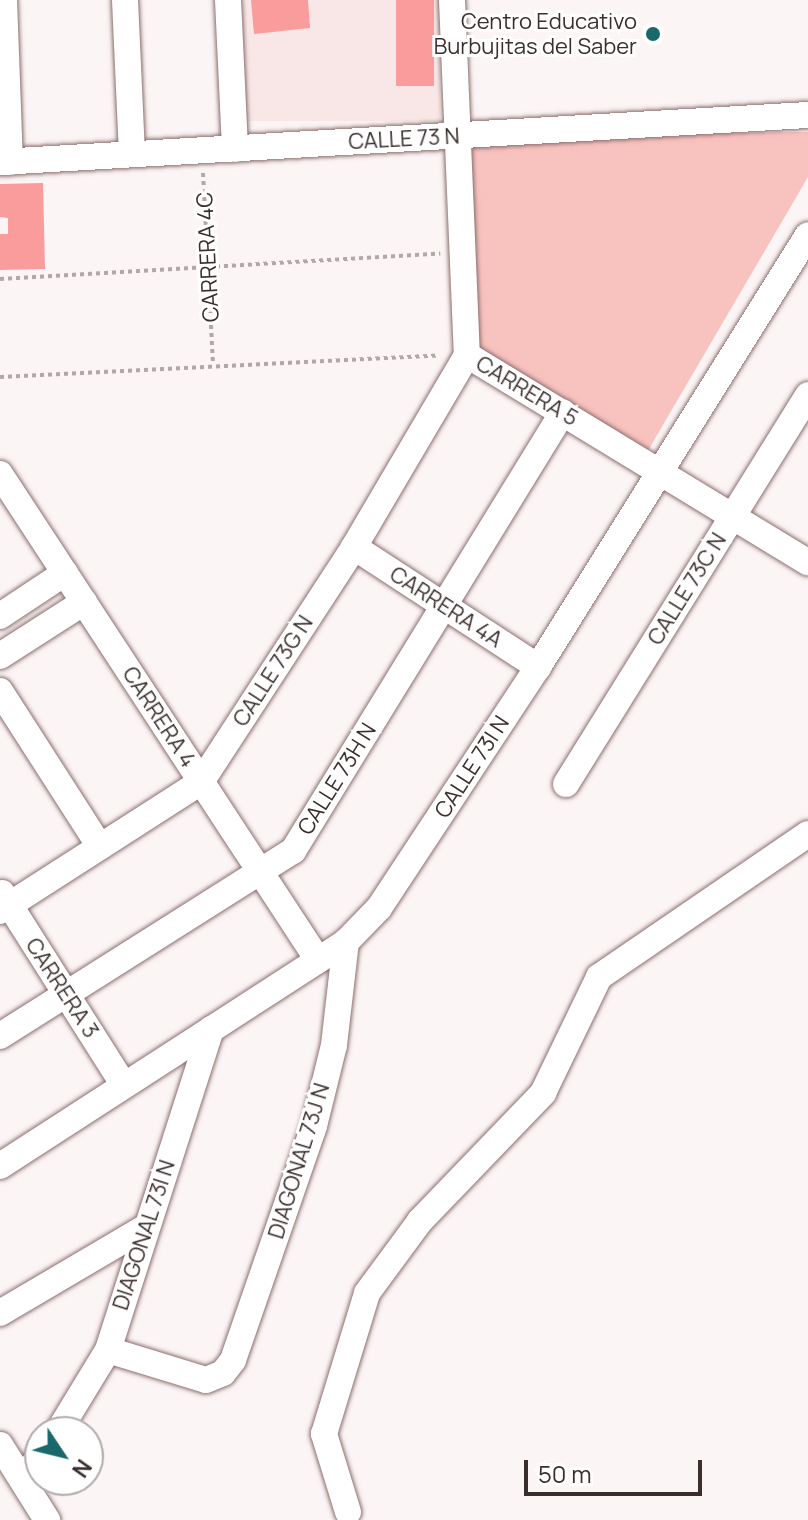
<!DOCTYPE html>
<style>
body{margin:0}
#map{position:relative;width:808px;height:1520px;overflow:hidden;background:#fcf5f5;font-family:Manrope,sans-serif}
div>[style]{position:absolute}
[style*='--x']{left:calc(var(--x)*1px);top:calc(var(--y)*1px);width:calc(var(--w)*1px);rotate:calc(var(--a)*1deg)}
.built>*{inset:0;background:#f9e7e7;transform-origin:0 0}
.green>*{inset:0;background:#f8c2bf}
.building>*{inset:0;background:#fa9c9b;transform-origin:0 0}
.path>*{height:4px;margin-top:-2px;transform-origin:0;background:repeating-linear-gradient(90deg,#b1a8a7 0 4px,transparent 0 8px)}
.roads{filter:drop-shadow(0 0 2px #8c6f6e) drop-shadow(0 0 2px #8c6f6e)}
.minor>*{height:26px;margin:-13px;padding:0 13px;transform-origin:13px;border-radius:13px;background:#fff}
.dots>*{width:22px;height:22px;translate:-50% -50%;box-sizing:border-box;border:4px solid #fff;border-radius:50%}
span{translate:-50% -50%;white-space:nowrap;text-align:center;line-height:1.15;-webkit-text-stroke:6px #fff;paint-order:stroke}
.poi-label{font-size:22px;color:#3b2f2e}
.right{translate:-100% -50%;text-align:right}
.street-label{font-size:22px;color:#3b2f2e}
.north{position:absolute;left:24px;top:1416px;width:80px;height:80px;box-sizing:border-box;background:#fff;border:2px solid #b1acab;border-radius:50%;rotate:125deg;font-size:22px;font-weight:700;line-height:32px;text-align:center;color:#3b2f2e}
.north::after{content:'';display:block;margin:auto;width:28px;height:36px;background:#1a676c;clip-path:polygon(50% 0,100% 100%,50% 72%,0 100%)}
.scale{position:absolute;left:524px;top:1460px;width:178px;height:36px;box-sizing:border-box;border:4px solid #3b2f2e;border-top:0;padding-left:10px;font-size:24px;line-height:28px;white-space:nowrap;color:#3b2f2e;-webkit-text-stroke:6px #fff;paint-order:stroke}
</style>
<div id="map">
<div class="built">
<i style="left:243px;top:0;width:197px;height:121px"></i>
</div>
<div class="green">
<i style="clip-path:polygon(808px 132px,808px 177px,646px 454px,466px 350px,457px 136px)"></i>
</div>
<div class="building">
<i style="clip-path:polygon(251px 0,308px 0,310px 28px,254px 34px)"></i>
<i style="left:396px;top:0;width:38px;height:86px"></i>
<i style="clip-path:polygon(43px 183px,45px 269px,0 270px,0 234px,8px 234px,8px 218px,0 217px,0 184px)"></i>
</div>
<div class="path">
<i style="--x:203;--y:173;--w:190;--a:87"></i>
<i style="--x:0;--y:279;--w:441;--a:-3.3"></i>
<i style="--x:0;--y:377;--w:438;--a:-2.8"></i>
</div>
<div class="roads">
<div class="minor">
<i style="--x:4;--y:0;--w:162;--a:87.9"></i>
<i style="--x:125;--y:0;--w:154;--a:87.4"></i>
<i style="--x:228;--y:0;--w:149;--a:87.3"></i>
<i style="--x:452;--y:0;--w:355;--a:87.6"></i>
<i style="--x:0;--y:162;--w:809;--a:-3.33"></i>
<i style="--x:467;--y:355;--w:399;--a:31.3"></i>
<i style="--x:0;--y:474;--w:581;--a:56.8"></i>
<i style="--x:354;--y:547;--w:220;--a:33.1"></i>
<i style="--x:0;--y:616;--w:78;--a:-33.5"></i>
<i style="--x:0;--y:656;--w:100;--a:-32.7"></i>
<i style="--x:0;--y:691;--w:185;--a:57.3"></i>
<i style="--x:566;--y:784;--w:458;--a:-58.1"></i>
<i style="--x:2;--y:893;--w:227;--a:57.6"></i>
<i style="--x:0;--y:911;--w:239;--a:-32.7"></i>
<i style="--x:201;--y:782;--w:280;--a:-56.9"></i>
<i style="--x:354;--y:547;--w:223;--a:-59.5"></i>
<i style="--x:0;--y:1036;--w:347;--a:-32.3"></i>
<i style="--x:293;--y:851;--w:515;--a:-58.41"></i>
<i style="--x:0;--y:1166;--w:412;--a:-32.9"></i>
<i style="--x:346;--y:942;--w:47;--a:-45.9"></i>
<i style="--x:379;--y:908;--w:289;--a:-56.6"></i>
<i style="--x:538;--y:667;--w:509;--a:-57.99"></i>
<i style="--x:0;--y:1313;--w:169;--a:-30.5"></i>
<i style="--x:108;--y:1350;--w:102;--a:17"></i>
<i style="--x:206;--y:1380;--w:18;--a:-22"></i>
<i style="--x:223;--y:1373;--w:16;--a:-52"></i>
<i style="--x:233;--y:1360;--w:248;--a:-70.9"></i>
<i style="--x:314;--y:1126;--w:83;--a:-76.1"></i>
<i style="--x:334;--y:1045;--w:104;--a:-83.4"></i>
<i style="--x:58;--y:1432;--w:96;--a:-58.6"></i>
<i style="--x:108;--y:1350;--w:337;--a:-72.2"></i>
<i style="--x:0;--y:1445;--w:89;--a:57.9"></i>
<i style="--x:22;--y:1479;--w:29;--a:-52"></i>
<i style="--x:348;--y:1512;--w:82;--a:-107.1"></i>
<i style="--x:324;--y:1434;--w:147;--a:-73"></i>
<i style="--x:367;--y:1293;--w:89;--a:-53.6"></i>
<i style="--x:420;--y:1221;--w:178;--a:-46.1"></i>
<i style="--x:543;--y:1093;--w:129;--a:-64.2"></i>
<i style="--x:599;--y:977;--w:253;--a:-34.4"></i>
</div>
</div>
<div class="dots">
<i style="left:653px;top:34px;background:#1a676c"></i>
</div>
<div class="poi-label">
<span class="right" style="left:637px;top:34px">Centro Educativo<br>Burbujitas del Saber</span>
</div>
<div class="street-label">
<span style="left:404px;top:139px;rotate:-3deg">CALLE 73 N</span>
<span style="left:208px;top:257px;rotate:-93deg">CARRERA 4C</span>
<span style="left:527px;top:391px;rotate:31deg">CARRERA 5</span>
<span style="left:687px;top:589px;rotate:-58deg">CALLE 73C N</span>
<span style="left:446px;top:607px;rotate:33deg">CARRERA 4A</span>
<span style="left:273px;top:671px;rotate:-57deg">CALLE 73G N</span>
<span style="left:159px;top:717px;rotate:57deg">CARRERA 4</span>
<span style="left:472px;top:767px;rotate:-57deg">CALLE 73I N</span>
<span style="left:337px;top:779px;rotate:-58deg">CALLE 73H N</span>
<span style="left:62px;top:988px;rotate:57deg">CARRERA 3</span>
<span style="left:299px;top:1161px;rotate:-73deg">DIAGONAL 73J N</span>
<span style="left:144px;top:1235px;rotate:-72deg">DIAGONAL 73I N</span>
</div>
<div class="north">N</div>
<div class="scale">50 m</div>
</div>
